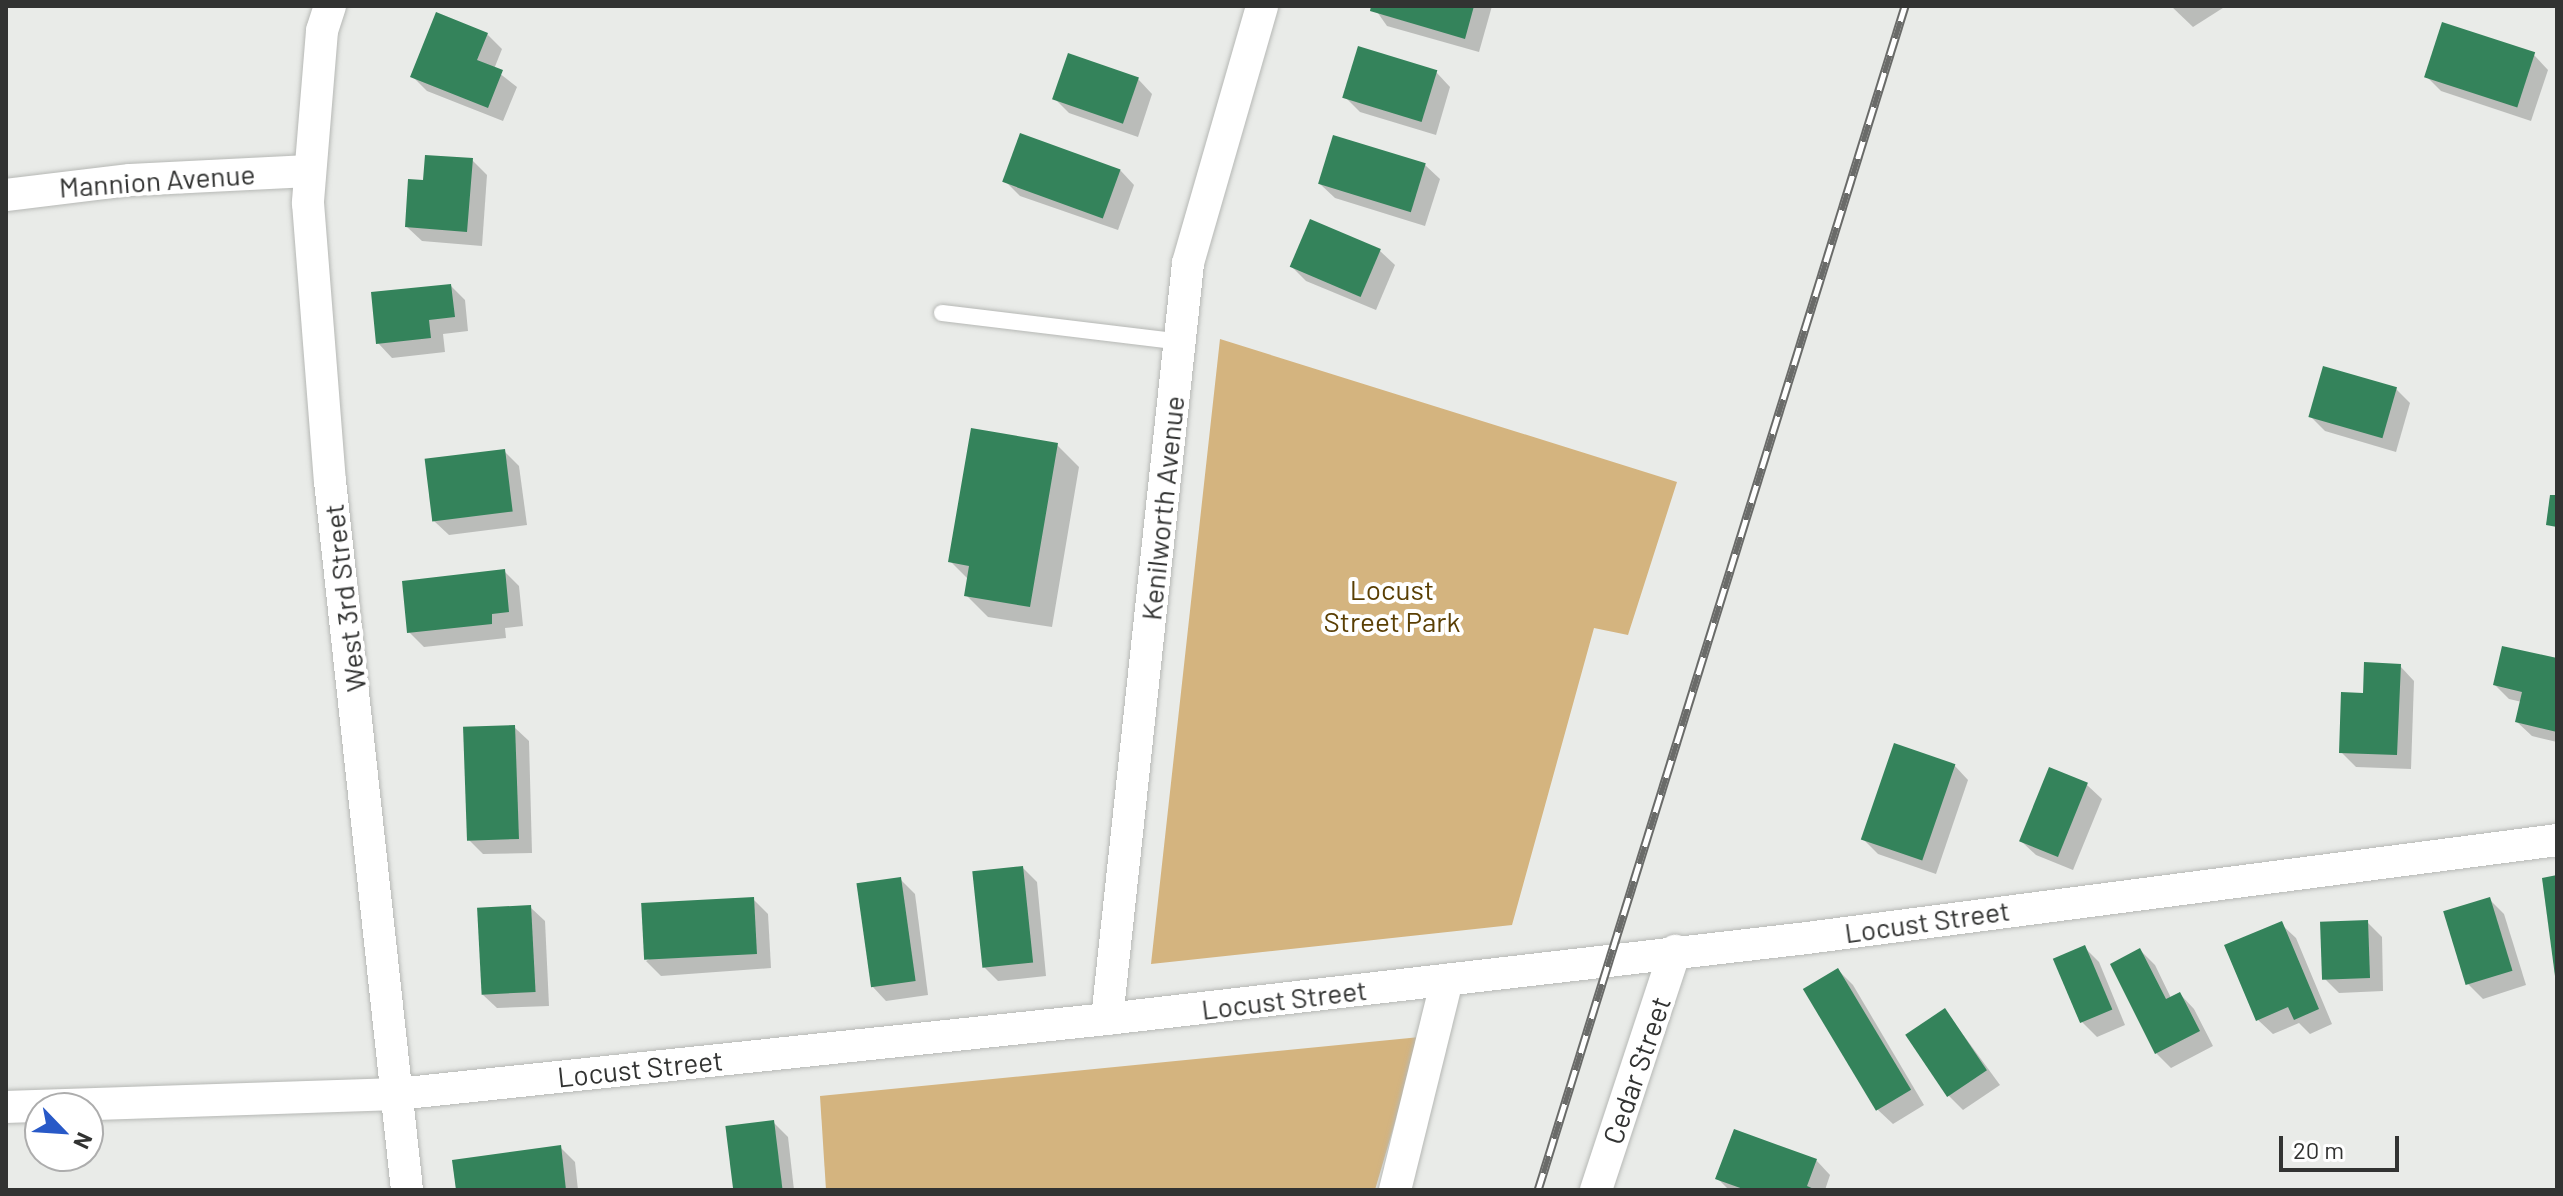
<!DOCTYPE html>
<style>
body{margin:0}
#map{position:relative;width:2563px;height:1196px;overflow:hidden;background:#e9ebe8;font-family:Barlow,sans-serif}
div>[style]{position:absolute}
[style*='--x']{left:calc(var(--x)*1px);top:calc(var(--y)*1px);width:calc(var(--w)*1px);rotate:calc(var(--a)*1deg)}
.green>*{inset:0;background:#d4b47f}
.shadow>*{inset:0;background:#0003}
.building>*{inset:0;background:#34835b;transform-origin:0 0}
.roads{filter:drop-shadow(0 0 2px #b6b8b5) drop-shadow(0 0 2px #b6b8b5)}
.service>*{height:16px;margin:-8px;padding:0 8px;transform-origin:8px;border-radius:8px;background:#fff}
.minor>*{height:32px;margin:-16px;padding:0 16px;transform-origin:16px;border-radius:16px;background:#fff}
.rail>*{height:9px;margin-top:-4.5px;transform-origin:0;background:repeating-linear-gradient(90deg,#fff 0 18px,#6a6b69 0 36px);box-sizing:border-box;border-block:2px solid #6a6b69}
span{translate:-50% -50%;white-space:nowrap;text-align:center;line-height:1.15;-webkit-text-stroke:8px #fff;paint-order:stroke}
.street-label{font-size:28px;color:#323332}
.park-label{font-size:28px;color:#5a3f04}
.frame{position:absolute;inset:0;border:8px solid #323332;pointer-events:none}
.north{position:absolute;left:24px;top:1092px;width:80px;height:80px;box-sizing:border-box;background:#fff;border:2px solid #adadad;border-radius:50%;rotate:115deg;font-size:22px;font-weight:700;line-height:32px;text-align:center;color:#323332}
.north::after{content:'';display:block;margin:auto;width:28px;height:36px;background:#2859c7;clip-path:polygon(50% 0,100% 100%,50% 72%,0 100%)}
.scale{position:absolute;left:2279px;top:1136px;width:120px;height:36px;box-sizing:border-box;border:4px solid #323332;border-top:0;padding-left:10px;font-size:24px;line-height:28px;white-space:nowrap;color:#323332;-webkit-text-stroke:6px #fff;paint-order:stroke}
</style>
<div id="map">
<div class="green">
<i style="clip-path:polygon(1220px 339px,1677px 482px,1628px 635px,1594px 628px,1512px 925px,1151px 964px)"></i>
<i style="clip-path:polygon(1420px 1037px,1375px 1190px,826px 1190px,820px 1096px)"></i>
</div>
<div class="shadow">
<i style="clip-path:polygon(1373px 6px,1492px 6px,1479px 52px,1387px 26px)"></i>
<i style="clip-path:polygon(2171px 6px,2226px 6px,2193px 27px)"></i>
<i style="clip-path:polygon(487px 34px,502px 49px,494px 69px,517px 87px,503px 121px,427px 91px,412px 76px)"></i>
<i style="clip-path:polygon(2534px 55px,2548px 70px,2531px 121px,2441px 91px,2426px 76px)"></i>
<i style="clip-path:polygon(1436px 72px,1450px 87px,1436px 135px,1360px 112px,1345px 97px)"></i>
<i style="clip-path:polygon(1138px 79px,1152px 94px,1138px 137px,1069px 113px,1054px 98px)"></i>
<i style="clip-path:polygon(472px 160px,487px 175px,482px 246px,422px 241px,407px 227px,425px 182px)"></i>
<i style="clip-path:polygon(1425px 165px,1440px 179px,1425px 226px,1335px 198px,1320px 184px)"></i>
<i style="clip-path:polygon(1120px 170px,1134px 185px,1118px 230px,1020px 196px,1005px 181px)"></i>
<i style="clip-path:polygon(1380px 251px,1395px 265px,1376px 310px,1306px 281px,1292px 267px)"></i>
<i style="clip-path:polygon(451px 286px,465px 300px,468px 331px,443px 334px,445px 352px,392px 358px,378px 343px)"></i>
<i style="clip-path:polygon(2396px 389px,2410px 403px,2396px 452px,2325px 431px,2310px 416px)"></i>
<i style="clip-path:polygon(1057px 445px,1079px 467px,1052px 627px,988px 617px,966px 595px,969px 580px,950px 561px)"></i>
<i style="clip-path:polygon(504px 451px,519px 466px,527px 525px,449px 535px,434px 521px)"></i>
<i style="clip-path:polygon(504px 571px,519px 586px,523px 626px,505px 628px,506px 638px,424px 647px,409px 632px)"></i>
<i style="clip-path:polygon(2557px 660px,2557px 742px,2532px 736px,2517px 722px,2522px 702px,2509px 699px,2495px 685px)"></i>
<i style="clip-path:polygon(2400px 666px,2414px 681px,2411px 769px,2356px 767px,2341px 752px,2365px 695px)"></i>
<i style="clip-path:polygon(514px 727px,529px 741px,532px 853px,483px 854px,468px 839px)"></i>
<i style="clip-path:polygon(1954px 765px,1968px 780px,1936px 874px,1878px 854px,1863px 839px)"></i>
<i style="clip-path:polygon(2087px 785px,2102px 799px,2073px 870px,2036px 855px,2021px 841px)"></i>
<i style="clip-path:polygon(1023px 868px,1037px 882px,1046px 976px,998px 981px,983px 966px)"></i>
<i style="clip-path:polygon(900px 879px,915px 894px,928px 995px,886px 1001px,872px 986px)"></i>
<i style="clip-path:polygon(753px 899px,768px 914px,771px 968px,661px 976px,646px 961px)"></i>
<i style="clip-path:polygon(2489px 899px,2504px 914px,2526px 985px,2483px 999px,2468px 984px,2446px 913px)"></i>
<i style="clip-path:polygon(530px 907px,545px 921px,549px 1006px,497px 1008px,482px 994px)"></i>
<i style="clip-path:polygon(2367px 922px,2382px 937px,2383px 991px,2339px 993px,2324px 978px)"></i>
<i style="clip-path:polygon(2281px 924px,2296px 938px,2332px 1024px,2310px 1034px,2299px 1023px,2273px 1034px,2258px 1020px)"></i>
<i style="clip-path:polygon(2085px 948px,2099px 962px,2125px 1025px,2097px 1037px,2082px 1022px)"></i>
<i style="clip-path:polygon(2140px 950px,2155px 965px,2171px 998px,2180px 994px,2194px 1009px,2213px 1046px,2171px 1068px,2156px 1053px)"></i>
<i style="clip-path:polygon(1838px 970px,1853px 985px,1924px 1105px,1893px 1124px,1878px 1110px)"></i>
<i style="clip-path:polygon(1945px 1010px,2000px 1085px,1963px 1110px,1948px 1095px)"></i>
<i style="clip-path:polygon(773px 1122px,788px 1137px,794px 1190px,734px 1190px)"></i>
<i style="clip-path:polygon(560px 1147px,575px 1162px,578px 1190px,458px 1190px)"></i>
<i style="clip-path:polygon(1816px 1160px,1830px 1175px,1825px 1190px,1729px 1190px,1718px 1179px)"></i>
</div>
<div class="building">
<i style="clip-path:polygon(1371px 6px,1474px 6px,1465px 39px,1370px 11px)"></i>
<i style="clip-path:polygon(436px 12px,488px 33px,477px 60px,503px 70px,488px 108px,410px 77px)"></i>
<i style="left:2442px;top:22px;width:98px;height:58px;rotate:18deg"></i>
<i style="left:1358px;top:46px;width:83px;height:54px;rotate:17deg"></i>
<i style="left:1068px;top:53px;width:75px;height:49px;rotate:19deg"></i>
<i style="left:1020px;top:133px;width:107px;height:52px;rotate:20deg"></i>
<i style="left:1333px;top:135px;width:97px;height:51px;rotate:17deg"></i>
<i style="clip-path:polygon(425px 155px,473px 158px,467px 232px,405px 227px,408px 179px,423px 180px)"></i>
<i style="left:1310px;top:219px;width:77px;height:52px;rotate:23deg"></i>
<i style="clip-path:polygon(451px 284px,455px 317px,429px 320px,431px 338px,376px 344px,371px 292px)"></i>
<i style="left:2323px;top:366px;width:77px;height:53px;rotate:16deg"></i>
<i style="clip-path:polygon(971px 428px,1058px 443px,1030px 607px,964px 596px,969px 566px,948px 562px)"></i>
<i style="left:505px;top:449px;width:63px;height:81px;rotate:83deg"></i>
<i style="clip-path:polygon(2550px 495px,2557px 495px,2557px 527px,2546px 525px)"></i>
<i style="clip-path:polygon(505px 569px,509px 612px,492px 614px,492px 624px,407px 633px,402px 581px)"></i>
<i style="clip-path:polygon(2502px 646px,2557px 658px,2557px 732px,2515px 722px,2522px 692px,2493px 685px)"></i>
<i style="clip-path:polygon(2364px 662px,2401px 664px,2397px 755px,2339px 753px,2341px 692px,2363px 693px)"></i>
<i style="left:515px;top:725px;width:114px;height:52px;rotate:88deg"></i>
<i style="left:1894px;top:743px;width:65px;height:102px;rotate:19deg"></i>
<i style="left:2049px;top:767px;width:42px;height:80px;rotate:22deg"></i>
<i style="left:1023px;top:866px;width:97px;height:51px;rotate:84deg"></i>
<i style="clip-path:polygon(2557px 875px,2557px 976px,2555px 976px,2542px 878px)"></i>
<i style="left:901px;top:877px;width:105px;height:45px;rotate:82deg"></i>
<i style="left:754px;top:897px;width:57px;height:113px;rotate:87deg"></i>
<i style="left:2490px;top:897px;width:77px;height:49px;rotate:73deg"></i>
<i style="left:531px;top:905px;width:87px;height:54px;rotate:87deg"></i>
<i style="left:2368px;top:920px;width:58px;height:48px;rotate:88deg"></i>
<i style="clip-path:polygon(2282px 921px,2319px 1009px,2294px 1020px,2288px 1007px,2256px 1021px,2224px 945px)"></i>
<i style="left:2085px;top:945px;width:70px;height:35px;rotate:67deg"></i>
<i style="clip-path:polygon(2140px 948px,2166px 999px,2180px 992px,2200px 1031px,2155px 1054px,2110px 964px)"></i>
<i style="left:1838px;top:968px;width:142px;height:41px;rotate:59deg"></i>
<i style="left:1945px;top:1008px;width:75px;height:48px;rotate:56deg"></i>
<i style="left:774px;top:1120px;width:70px;height:49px;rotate:83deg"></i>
<i style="clip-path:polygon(1734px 1129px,1817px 1159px,1807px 1186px,1816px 1190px,1746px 1190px,1715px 1179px)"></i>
<i style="clip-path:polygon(561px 1145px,566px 1190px,456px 1190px,452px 1160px)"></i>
</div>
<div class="roads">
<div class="service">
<i style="--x:942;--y:313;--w:240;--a:6.9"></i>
</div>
<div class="minor">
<i style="--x:330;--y:6;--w:26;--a:108"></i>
<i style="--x:322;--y:31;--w:173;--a:94.7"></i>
<i style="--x:308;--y:203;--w:279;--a:85.5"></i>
<i style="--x:330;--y:481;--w:713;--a:83.8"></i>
<i style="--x:6;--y:195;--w:125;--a:-6.9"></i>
<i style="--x:130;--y:180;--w:179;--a:-2.9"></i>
<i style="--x:1107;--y:1019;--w:760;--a:-83.88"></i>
<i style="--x:1188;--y:263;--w:267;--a:-73.9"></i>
<i style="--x:6;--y:1107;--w:391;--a:-1.9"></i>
<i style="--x:397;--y:1094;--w:714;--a:-6.03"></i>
<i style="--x:1107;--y:1019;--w:705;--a:-6.6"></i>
<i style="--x:1807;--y:938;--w:756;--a:-7.44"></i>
<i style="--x:1395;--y:1190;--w:216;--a:-76.1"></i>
<i style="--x:1596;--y:1190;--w:252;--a:-71.7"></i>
</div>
</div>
<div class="rail">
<i style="--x:1538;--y:1190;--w:1240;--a:-72.78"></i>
</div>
<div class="street-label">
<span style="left:157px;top:180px;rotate:-4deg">Mannion Avenue</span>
<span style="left:1162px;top:508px;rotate:-84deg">Kenilworth Avenue</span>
<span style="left:344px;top:598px;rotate:-97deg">West 3rd Street</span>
<span style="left:1927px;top:921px;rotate:-8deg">Locust Street</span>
<span style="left:1284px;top:999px;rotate:-7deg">Locust Street</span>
<span style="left:640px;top:1068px;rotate:-6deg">Locust Street</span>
<span style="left:1636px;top:1070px;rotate:-71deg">Cedar Street</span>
</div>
<div class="park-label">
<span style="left:1392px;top:605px">Locust<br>Street Park</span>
</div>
<div class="frame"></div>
<div class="north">N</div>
<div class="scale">20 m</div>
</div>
